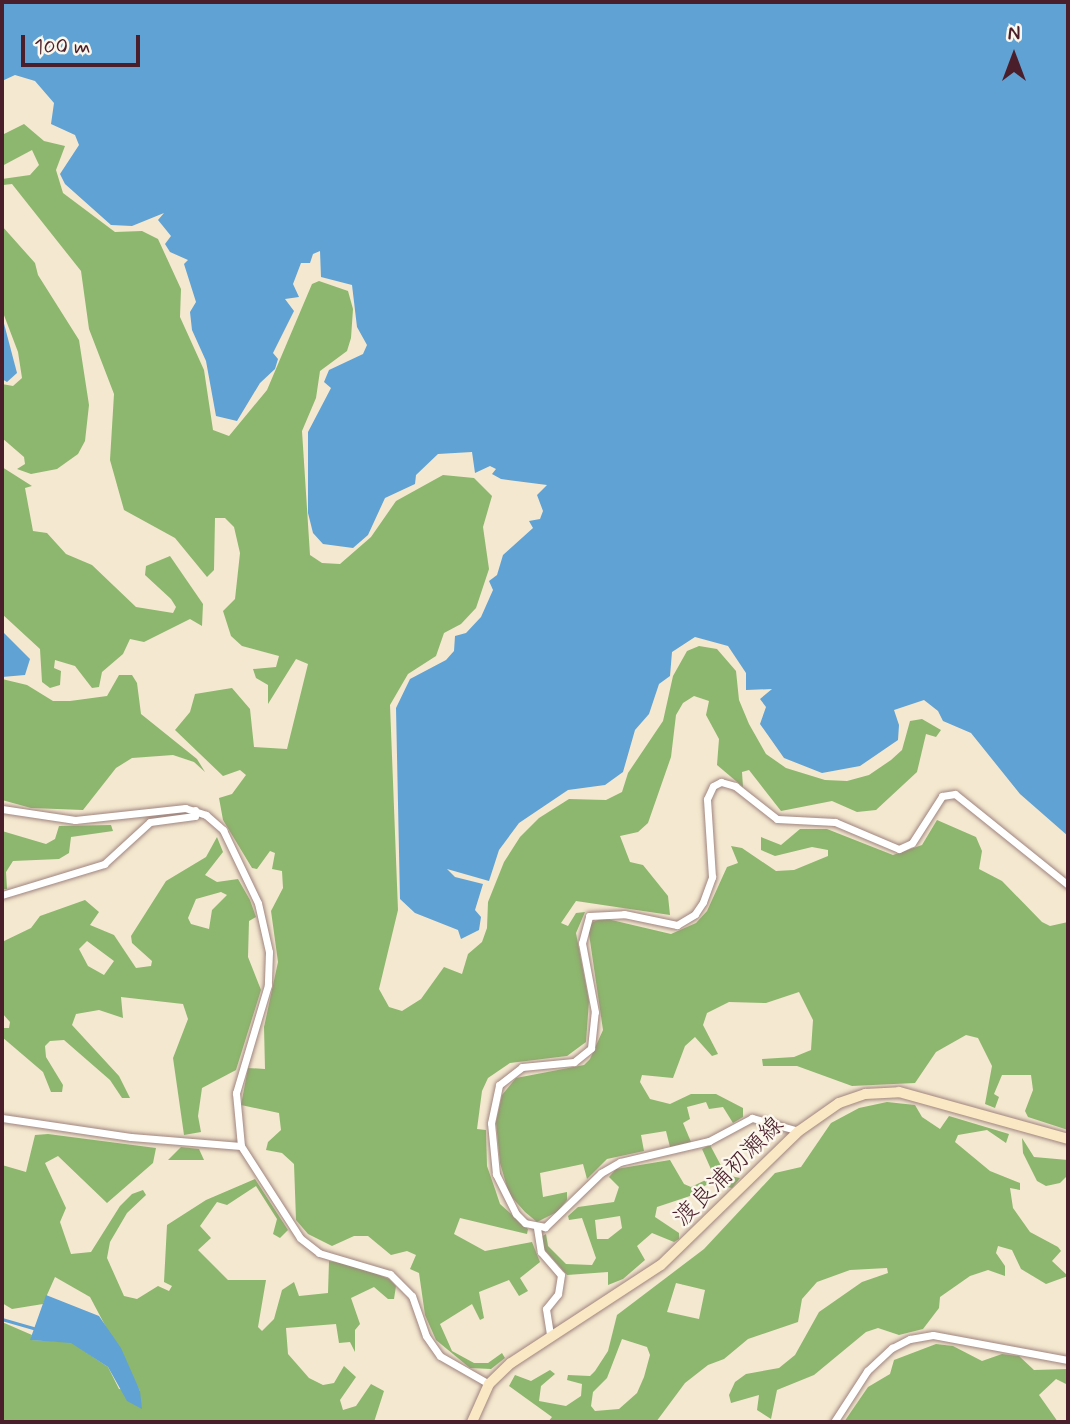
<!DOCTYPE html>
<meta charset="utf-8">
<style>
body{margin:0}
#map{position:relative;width:1070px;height:1424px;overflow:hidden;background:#f4e8d0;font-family:Mynerve,"Klee One",sans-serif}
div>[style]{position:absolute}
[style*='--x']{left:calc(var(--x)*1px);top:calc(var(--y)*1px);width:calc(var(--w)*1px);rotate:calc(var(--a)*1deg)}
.forest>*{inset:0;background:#8db76e}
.water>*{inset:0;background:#60a2d3}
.stream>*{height:2.5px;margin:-1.25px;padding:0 1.25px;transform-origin:1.25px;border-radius:1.25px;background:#60a2d3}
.roads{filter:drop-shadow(0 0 2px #9f847e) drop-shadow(0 0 2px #9f847e)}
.minor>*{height:7px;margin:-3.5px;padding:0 3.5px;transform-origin:3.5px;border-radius:3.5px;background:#fff}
.secondary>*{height:10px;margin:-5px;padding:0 5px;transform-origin:5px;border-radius:5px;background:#fae7c3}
span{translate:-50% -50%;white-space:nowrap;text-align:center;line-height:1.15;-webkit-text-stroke:5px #fbf7ec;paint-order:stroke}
.street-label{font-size:24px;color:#4a1f2b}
.frame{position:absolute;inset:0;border:4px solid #4a1f2b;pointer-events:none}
.north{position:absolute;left:979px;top:21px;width:70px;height:70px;-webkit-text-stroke:5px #fbf7ec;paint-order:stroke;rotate:0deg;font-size:19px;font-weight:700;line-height:28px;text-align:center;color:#4a1f2b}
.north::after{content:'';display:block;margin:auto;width:24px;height:32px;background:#4a1f2b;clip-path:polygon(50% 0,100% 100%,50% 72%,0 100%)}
.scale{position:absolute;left:21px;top:35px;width:119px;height:32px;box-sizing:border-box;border:4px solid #4a1f2b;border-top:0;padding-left:9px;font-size:21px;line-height:24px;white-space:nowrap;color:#4a1f2b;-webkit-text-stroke:5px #fbf7ec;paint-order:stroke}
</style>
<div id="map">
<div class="forest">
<i style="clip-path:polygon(24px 124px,44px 141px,65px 146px,56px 170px,63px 193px,115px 232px,142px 231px,158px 239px,181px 289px,180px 317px,204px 370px,213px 430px,229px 436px,267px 390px,312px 284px,319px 281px,348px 291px,353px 309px,351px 338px,347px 351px,320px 371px,316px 398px,302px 431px,310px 555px,322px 563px,340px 564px,371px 537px,396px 501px,443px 475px,474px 478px,492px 496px,483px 527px,489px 569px,476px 608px,461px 624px,444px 633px,436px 656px,408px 674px,390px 705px,398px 910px,379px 989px,389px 1007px,402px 1011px,421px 999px,444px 967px,462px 974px,468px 954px,482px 942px,487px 928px,488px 902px,504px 862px,520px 837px,539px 818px,569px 799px,606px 800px,622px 792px,628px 773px,663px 721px,673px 676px,687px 651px,699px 646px,717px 649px,736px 671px,739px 700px,749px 724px,766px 754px,786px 768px,825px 780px,847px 781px,869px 775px,891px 760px,902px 750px,910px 721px,922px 719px,941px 730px,936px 737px,926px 734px,917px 772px,876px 810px,857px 812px,832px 801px,781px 811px,749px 770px,742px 772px,743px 787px,717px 765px,719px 739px,706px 715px,709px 701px,694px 696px,683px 703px,676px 715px,671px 757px,648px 823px,638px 832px,620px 836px,630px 862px,643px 865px,668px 896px,670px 915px,576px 901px,561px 923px,568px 926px,576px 913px,585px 912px,576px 933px,589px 1001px,586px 1042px,567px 1056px,510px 1063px,488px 1078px,482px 1091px,477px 1129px,486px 1130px,487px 1166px,495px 1189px,500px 1204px,528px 1229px,527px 1234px,460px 1218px,454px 1234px,485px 1251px,532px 1242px,540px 1262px,520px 1278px,528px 1291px,519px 1296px,509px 1280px,479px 1292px,484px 1318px,480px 1320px,472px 1304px,440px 1324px,452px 1351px,474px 1363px,488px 1363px,502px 1353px,505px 1358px,491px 1369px,470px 1368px,436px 1340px,425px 1315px,419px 1273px,410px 1269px,416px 1255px,407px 1251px,391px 1255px,368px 1236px,354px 1236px,332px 1246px,308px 1234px,296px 1220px,294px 1164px,282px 1153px,266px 1150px,268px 1142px,281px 1130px,279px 1113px,241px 1105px,248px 1068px,265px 1069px,264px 1027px,278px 962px,271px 911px,283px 888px,282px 871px,272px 869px,275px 853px,270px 851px,257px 869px,252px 868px,223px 820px,219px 798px,232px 794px,246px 775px,240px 770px,223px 776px,175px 730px,190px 712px,195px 694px,232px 688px,250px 709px,254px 747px,287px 749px,308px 664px,296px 659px,268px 704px,268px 685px,256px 678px,253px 669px,276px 667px,279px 656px,242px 646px,231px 636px,223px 611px,235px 599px,240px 553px,234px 527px,225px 518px,215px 518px,214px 570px,207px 577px,175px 538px,124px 510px,110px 460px,114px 394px,89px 329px,81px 271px,12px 184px,3px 185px,2px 194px,2px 179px,30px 175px,39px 165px,32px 150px,2px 166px,2px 135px)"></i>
<i style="clip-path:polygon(2px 226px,35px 263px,38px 275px,79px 340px,89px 405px,85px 441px,78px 454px,57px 469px,31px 474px,17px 469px,25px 464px,24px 457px,2px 438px,2px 384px,13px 386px,22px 378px,18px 352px,2px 310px)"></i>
<i style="clip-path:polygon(2px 467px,32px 486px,25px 488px,33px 531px,47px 533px,66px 554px,92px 565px,136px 607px,173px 613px,176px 607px,171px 599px,145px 575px,146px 566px,170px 556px,203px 604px,202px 626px,190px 619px,144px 642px,130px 639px,123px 654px,102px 672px,99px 687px,92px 688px,75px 666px,55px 660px,54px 668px,61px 671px,60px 685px,50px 688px,42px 682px,40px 649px,2px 614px)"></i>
<i style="clip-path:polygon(119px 675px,132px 675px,137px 683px,141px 714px,197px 759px,205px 772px,194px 762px,173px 755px,132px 758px,116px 768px,83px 810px,31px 808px,2px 800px,2px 679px,27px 685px,53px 701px,70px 701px,107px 696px)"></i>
<i style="clip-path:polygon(937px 820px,976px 837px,982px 851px,979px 869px,1002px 881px,1042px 922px,1050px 926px,1068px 922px,1068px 1130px,1028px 1117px,1025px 1111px,1033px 1090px,1031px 1075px,1002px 1075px,994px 1094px,999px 1097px,995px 1108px,985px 1104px,992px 1066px,978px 1038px,966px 1035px,936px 1052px,915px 1083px,852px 1086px,797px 1066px,763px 1066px,762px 1059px,794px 1057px,811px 1050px,813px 1020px,799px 992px,766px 1003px,729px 1002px,707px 1013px,703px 1025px,718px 1054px,712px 1056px,695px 1037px,685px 1046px,673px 1078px,642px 1075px,640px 1082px,650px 1099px,670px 1104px,691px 1094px,716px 1094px,743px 1108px,743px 1117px,733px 1123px,723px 1107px,709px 1109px,706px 1102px,687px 1107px,690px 1119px,683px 1123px,691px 1142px,670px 1147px,666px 1131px,641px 1135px,644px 1151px,607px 1159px,587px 1179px,583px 1164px,540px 1173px,543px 1197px,567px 1192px,567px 1200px,557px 1212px,537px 1222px,525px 1212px,509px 1194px,500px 1163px,496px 1122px,502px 1095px,516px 1078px,584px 1065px,590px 1059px,603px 1030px,588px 927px,593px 922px,603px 918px,671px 934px,696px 923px,707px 911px,727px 867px,738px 863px,731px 846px,742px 848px,776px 871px,794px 870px,828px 856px,828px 850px,812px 847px,775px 856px,761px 850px,761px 837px,781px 845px,800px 829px,827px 829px,893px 855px,922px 845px)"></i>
<i style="clip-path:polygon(111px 825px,113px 831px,71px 837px,69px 853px,59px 859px,13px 861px,6px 872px,7px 889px,2px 889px,2px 831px,46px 844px,55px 839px,59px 826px)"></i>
<i style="clip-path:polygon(evenodd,217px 837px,223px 852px,205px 875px,217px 882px,238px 879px,250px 900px,256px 917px,249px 921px,248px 957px,261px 990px,236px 1070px,202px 1088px,198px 1116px,201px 1132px,184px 1135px,173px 1058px,188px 1019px,183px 1004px,121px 997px,123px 1018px,99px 1010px,76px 1014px,72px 1025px,119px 1076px,130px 1098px,122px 1098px,110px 1080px,64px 1040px,50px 1041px,45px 1046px,46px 1057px,63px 1085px,62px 1092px,51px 1092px,43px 1072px,2px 1037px,2px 1028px,9px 1028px,10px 1022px,2px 1013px,2px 942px,31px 928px,40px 916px,85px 900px,99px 912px,90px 925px,114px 935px,136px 968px,151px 966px,152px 961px,132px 943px,131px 936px,166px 881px,206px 857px,217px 837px,221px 892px,227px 895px,212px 910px,209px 929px,191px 924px,188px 918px,196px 899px,221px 892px,217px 837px,87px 941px,114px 961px,104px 975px,88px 966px,79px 949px,87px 941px)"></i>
<i style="clip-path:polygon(evenodd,887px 1102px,915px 1105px,922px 1117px,940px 1129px,949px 1116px,1009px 1134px,1006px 1143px,987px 1130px,958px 1135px,955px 1142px,990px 1171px,1020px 1183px,1020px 1190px,1010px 1188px,1013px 1208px,1030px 1232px,1058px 1247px,1061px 1251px,1052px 1261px,1068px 1276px,1046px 1284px,1021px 1269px,1012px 1250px,998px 1246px,996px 1253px,1005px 1266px,1005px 1276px,988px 1270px,970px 1276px,940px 1297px,939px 1308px,923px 1329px,899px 1335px,878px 1328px,866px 1332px,814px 1375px,777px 1390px,771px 1419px,757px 1410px,759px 1395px,731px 1403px,729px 1395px,735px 1382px,746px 1374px,779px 1368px,795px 1355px,819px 1312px,862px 1282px,888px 1273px,887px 1268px,850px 1270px,817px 1282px,802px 1299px,798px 1322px,748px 1339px,724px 1359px,708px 1365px,685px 1383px,656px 1422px,548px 1422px,552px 1417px,509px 1386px,515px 1375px,531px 1381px,550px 1370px,555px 1374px,541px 1386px,539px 1401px,566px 1406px,581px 1396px,582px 1384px,567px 1380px,568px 1375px,590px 1376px,595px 1371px,608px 1351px,617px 1315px,704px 1249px,775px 1173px,801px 1167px,831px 1123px,859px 1108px,887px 1102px,676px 1283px,705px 1290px,699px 1319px,667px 1312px,676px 1283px,887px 1102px,622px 1339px,647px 1347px,650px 1355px,644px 1377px,637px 1393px,619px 1409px,595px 1411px,591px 1406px,593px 1392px,607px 1378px,622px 1339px)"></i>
<i style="clip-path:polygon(48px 1134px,156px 1148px,153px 1163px,107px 1203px,58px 1156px,45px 1163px,66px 1208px,60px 1222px,71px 1254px,91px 1252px,120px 1206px,132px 1194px,143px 1190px,146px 1195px,127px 1213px,110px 1242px,107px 1258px,124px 1296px,137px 1299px,158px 1286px,169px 1291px,172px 1286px,164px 1282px,167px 1225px,206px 1200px,255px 1179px,288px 1230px,280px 1238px,273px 1234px,277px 1219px,256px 1186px,227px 1205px,217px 1202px,200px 1226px,211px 1238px,198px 1250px,228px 1280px,266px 1280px,258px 1327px,262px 1331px,274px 1319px,282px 1290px,294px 1282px,299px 1296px,328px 1293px,329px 1261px,357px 1266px,389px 1279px,396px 1286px,394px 1299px,388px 1299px,374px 1287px,351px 1298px,360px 1324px,355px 1330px,355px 1352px,350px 1342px,339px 1343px,336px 1324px,286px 1328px,288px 1354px,309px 1378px,323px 1385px,334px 1383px,344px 1366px,356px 1377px,340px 1400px,343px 1410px,356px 1406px,371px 1384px,384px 1391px,374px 1422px,2px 1422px,2px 1322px,32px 1335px,31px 1340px,71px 1342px,108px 1367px,119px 1389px,140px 1391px,90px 1297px,55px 1277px,43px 1304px,12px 1309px,2px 1303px,2px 1165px,26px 1172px,35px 1135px)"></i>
<i style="clip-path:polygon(1022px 1138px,1034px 1157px,1068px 1160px,1068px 1175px,1060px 1183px,1046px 1186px,1037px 1181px,1023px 1153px)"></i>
<i style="clip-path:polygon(evenodd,710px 1145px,726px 1175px,740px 1178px,732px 1188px,709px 1183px,690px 1196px,657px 1207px,655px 1217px,679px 1233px,679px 1239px,674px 1242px,652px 1233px,637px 1246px,645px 1260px,623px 1279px,608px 1285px,608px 1272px,567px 1275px,544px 1249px,539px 1238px,546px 1234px,548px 1246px,566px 1264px,592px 1265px,596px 1258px,582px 1218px,569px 1220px,568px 1216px,578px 1207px,614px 1202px,619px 1187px,609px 1177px,616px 1169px,670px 1160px,684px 1184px,691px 1187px,714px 1176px,702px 1149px,710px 1145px,620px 1216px,622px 1228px,608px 1239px,597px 1239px,595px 1220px,620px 1216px)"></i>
<i style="clip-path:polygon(181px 1147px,199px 1149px,204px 1160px,168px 1160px)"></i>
<i style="clip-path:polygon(936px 1344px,953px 1346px,982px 1361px,1002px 1354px,1019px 1356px,1034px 1370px,1068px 1369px,1068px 1385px,1056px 1379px,1039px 1395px,1058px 1422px,844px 1422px,868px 1387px,890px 1374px,894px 1360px)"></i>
</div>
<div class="water">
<i style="clip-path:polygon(2px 2px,1068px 2px,1068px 836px,1020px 794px,971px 733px,943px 721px,938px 711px,924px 700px,894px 710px,899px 725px,898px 740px,860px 766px,822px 773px,784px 758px,760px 724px,766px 707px,760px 699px,772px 689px,746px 690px,746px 673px,728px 646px,695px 637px,672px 652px,670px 676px,659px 684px,649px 714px,635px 730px,623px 772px,605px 785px,568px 790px,519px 823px,499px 850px,489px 881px,447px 869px,455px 877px,483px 884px,475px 910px,481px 917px,479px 930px,461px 939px,458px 930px,415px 913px,400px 899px,396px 708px,410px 679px,446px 660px,454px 651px,455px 636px,466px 633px,481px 617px,493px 590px,489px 581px,497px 575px,503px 555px,533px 528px,529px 521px,540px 519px,543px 511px,537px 495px,547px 485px,501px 479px,492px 474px,496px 469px,490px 466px,475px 473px,472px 452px,438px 454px,416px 475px,415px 484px,385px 498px,368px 535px,353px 548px,323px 544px,313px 533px,308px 513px,308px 432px,331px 388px,324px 382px,329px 370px,363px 354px,367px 345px,357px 327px,352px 285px,321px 277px,320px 251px,313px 254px,310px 263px,301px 263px,293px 284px,299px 297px,285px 299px,294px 311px,273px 353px,278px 359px,275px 369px,260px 383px,237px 421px,216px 416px,206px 361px,192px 330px,190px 312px,196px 302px,184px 264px,188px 260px,170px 252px,165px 244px,171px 236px,158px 220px,164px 213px,132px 226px,111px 225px,65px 184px,60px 174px,79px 145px,75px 135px,51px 124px,54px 103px,35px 81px,15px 75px,2px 81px)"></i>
<i style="clip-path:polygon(2px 316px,17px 373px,7px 382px,2px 379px)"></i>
<i style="clip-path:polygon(2px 631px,30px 659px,25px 675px,2px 677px)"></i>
<i style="clip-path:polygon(46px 1295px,99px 1316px,121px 1348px,140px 1391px,142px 1409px,127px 1401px,108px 1367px,71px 1343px,30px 1340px)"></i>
</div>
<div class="stream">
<i style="--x:2;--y:1319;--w:33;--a:16"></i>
</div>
<div class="roads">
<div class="minor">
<i style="--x:2;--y:809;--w:74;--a:8.6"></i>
<i style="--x:75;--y:820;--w:111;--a:-6.2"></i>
<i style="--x:185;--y:808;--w:22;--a:18"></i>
<i style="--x:206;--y:815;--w:23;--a:41"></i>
<i style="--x:223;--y:830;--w:81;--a:64.4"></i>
<i style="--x:258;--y:903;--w:50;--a:77.3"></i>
<i style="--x:269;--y:952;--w:33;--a:92"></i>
<i style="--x:268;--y:985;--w:113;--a:106.5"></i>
<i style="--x:236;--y:1093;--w:53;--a:84.6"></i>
<i style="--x:241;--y:1146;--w:109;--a:57.3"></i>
<i style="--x:300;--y:1238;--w:24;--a:38"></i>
<i style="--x:319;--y:1253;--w:74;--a:16.5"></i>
<i style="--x:390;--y:1274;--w:31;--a:45"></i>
<i style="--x:412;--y:1296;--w:42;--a:70.7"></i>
<i style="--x:426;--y:1336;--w:24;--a:55"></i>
<i style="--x:440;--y:1356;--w:56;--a:29.7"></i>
<i style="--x:2;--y:895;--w:107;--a:-16.9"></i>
<i style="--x:104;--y:864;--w:62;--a:-42.4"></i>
<i style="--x:150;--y:822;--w:45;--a:-7.6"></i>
<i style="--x:195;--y:816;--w:6;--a:-90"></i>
<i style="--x:2;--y:1118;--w:130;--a:8.4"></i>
<i style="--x:131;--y:1137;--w:110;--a:4.7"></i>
<i style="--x:799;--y:1131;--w:49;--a:-164.5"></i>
<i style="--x:752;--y:1118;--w:49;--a:151.9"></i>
<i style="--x:709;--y:1141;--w:91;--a:166.7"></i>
<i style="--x:620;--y:1162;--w:22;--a:150"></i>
<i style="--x:601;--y:1173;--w:78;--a:136"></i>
<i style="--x:545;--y:1227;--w:20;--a:-169"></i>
<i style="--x:525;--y:1223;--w:13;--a:-135"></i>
<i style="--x:516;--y:1214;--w:45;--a:-116.6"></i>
<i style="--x:496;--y:1174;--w:51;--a:-95.6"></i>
<i style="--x:491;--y:1123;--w:39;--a:-78"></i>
<i style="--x:499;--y:1085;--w:29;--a:-38"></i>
<i style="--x:522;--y:1067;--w:52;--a:-5.5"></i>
<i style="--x:574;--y:1062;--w:22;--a:-39"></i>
<i style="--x:591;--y:1048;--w:36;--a:-84"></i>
<i style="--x:595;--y:1012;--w:70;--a:-100.7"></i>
<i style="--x:582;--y:943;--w:28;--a:-75"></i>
<i style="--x:589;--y:916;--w:35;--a:-3"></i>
<i style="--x:624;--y:914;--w:54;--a:11.7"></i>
<i style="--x:677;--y:925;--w:21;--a:-31"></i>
<i style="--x:695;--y:914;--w:14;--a:-56"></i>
<i style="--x:703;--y:902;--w:27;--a:-70"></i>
<i style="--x:712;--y:877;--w:78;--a:-93.7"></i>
<i style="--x:707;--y:799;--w:14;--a:-65"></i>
<i style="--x:713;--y:786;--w:9;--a:-27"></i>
<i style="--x:721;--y:782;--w:15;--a:16"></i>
<i style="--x:735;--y:786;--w:53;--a:38.2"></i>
<i style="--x:777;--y:819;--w:58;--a:3"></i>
<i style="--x:835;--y:822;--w:69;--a:22.9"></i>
<i style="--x:899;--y:849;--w:14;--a:-25"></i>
<i style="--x:912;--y:843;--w:56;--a:-57.4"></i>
<i style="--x:942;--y:796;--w:13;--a:-9"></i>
<i style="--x:955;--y:794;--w:145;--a:38.8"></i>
<i style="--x:537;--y:1228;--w:24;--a:81"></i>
<i style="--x:541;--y:1252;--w:30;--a:49"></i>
<i style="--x:561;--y:1275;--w:19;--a:99"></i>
<i style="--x:558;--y:1294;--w:19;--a:129"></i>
<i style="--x:546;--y:1309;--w:26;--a:81"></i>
<i style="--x:834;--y:1422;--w:61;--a:-57.1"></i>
<i style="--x:867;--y:1371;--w:34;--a:-43"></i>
<i style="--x:892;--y:1348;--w:20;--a:-27"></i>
<i style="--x:910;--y:1339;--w:23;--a:-10"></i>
<i style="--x:933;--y:1335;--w:137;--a:10.5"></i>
</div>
<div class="secondary">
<i style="--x:472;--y:1422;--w:42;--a:-65.9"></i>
<i style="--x:489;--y:1384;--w:30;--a:-44"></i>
<i style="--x:511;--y:1363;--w:179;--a:-33.2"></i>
<i style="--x:661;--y:1265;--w:192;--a:-44.2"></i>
<i style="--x:799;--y:1131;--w:49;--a:-35"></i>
<i style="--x:839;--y:1103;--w:28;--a:-19"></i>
<i style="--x:865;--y:1094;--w:34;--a:-3"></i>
<i style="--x:899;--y:1092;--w:175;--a:15.5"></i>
</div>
</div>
<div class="street-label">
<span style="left:729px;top:1172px;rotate:-45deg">渡良浦初瀬線</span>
</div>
<div class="frame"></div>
<div class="north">N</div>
<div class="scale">100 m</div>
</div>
